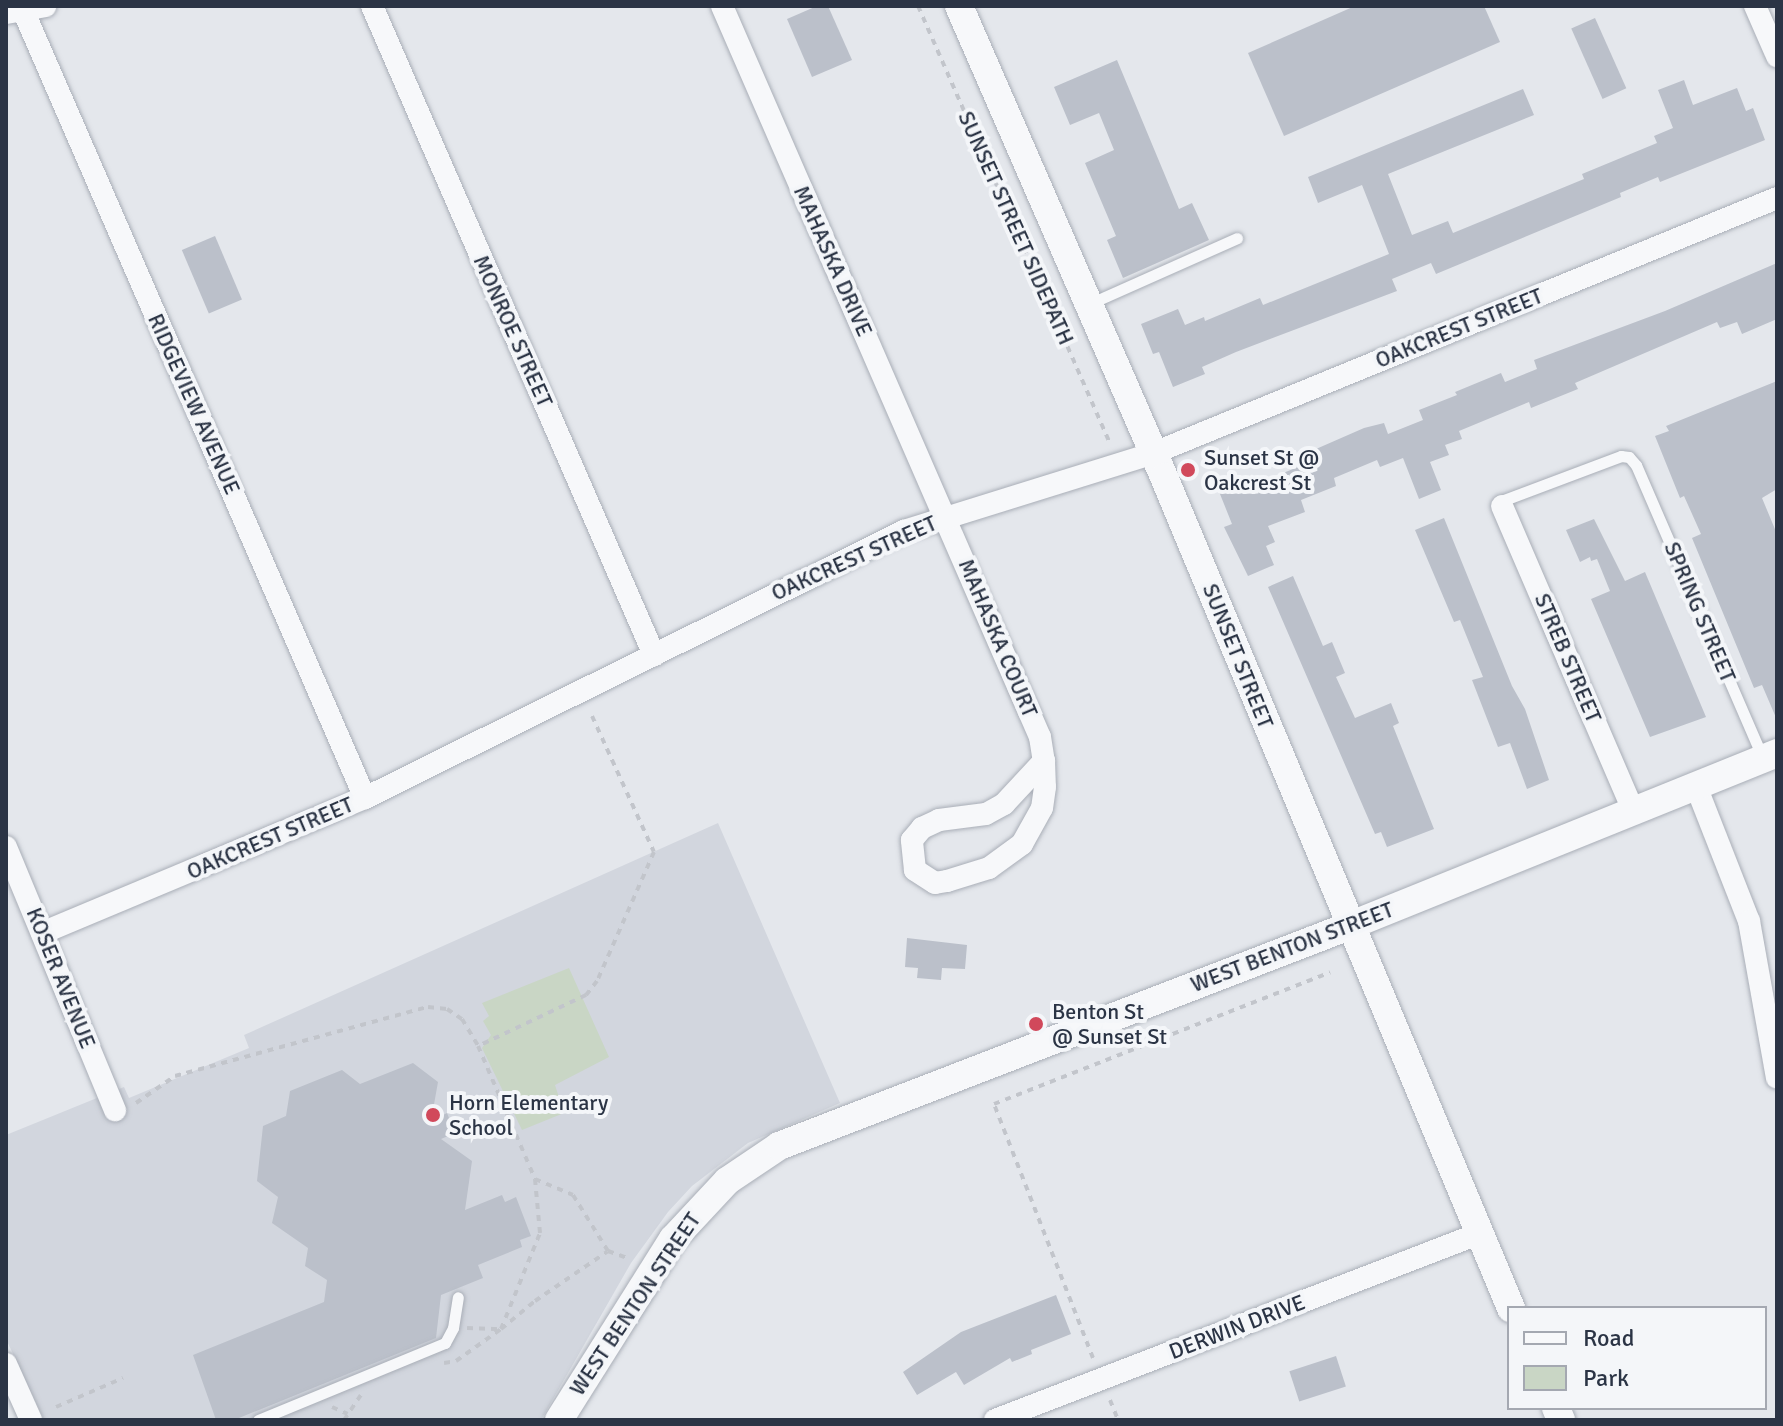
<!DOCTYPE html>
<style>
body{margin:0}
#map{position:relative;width:1783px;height:1426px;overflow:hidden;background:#e4e7ec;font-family:Signika,sans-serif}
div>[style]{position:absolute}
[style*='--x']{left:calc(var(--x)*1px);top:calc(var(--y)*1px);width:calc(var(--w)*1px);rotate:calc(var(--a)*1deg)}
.built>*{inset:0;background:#d2d6de}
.green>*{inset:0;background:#c9d6c5}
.building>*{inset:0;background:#bbc0ca;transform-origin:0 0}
.path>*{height:4px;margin-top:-2px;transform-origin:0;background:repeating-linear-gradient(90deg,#c2c5cb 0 6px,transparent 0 12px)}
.roads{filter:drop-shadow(0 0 2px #a9aeb7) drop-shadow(0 0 2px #a9aeb7)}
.service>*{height:11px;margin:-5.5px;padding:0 5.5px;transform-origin:5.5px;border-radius:5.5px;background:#f7f8fa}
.minor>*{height:22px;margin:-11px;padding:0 11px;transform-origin:11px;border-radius:11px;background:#f7f8fa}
.tertiary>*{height:28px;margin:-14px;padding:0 14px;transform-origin:14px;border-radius:14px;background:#f7f8fa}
.dots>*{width:22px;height:22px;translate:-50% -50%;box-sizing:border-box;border:4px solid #f4f6f9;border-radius:50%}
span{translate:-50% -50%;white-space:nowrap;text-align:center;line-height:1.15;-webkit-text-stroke:8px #f4f6f9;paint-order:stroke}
.street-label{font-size:22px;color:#2b3445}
.poi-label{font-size:22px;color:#2b3445}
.left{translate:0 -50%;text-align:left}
.frame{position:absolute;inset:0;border:8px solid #2b3445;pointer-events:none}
.legend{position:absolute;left:1507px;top:1306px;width:260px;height:104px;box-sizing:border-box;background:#f4f6f9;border:2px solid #a4a8b1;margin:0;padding:10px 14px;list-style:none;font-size:24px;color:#2b3445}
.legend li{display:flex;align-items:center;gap:16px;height:40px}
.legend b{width:40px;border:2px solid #a4a8b1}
</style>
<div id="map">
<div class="built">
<i style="clip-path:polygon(718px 823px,840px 1103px,748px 1143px,692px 1186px,668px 1212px,631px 1263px,541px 1420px,44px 1420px,6px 1339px,6px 1135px,124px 1087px,129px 1098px,249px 1048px,244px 1035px)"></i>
</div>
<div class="green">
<i style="clip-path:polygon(569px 968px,609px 1057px,555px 1085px,564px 1113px,522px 1130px,482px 1048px,491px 1035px,483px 1021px,489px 1016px,482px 1003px)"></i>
</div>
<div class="building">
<i style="clip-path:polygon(817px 6px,828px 6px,852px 60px,812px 77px,787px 19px)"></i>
<i style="clip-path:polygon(1355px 6px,1484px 6px,1500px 42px,1284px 136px,1248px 53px)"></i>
<i style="left:1595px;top:18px;width:77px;height:26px;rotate:66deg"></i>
<i style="clip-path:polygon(1117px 60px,1179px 209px,1192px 203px,1209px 240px,1123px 278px,1107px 240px,1116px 236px,1085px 163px,1114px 150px,1099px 113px,1070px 125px,1054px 87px)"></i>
<i style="clip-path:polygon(1684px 80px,1693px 105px,1737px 88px,1746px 111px,1753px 108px,1765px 140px,1660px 182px,1658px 177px,1620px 193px,1621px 197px,1436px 274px,1431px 263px,1392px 279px,1397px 291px,1236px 352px,1202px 367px,1205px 374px,1173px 387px,1159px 352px,1153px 354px,1141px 324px,1178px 309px,1185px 325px,1204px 317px,1205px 321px,1260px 298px,1263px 305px,1389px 254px,1362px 185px,1318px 203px,1308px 177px,1523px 89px,1534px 115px,1388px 174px,1412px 235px,1448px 221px,1453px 233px,1584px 179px,1582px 174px,1657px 143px,1654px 136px,1673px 128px,1658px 90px)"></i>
<i style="left:215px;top:236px;width:69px;height:36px;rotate:67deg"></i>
<i style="clip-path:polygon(1777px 263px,1777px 319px,1742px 334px,1737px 322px,1720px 328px,1717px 322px,1575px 383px,1578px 389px,1531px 408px,1529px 402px,1459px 431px,1462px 439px,1445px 445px,1449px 455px,1430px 462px,1441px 490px,1419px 499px,1403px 458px,1380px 467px,1377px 460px,1334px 478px,1336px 486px,1301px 500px,1305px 512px,1268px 526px,1275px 542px,1266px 546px,1274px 565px,1248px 576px,1224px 527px,1232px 524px,1218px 489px,1247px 476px,1251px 486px,1303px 465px,1300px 456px,1364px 428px,1384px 423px,1388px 434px,1423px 420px,1419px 410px,1457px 395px,1455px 392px,1501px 373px,1505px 382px,1537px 369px,1534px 360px,1665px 311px)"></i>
<i style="clip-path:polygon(1777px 381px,1777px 489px,1762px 498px,1777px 534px,1777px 720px,1762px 685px,1754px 688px,1692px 538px,1701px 534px,1684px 496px,1680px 498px,1655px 436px,1669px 431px,1666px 426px)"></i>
<i style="clip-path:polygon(1444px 518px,1512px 686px,1525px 709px,1549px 780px,1527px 789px,1510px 743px,1498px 747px,1472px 680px,1483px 677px,1460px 620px,1454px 622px,1415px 530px)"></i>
<i style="clip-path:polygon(1594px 519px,1625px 581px,1645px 572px,1706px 717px,1650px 737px,1591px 599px,1610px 591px,1597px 559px,1591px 561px,1590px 557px,1580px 562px,1566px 530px)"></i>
<i style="clip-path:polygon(1293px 576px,1323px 646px,1332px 642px,1345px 673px,1336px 677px,1355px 718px,1391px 703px,1399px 723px,1393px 726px,1434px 829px,1387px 847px,1381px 832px,1375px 834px,1268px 587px)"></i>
<i style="clip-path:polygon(907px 938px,967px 945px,965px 969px,942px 968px,941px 980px,917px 978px,918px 968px,905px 967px)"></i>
<i style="clip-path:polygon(413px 1063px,438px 1082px,431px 1121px,447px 1113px,455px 1133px,441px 1139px,472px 1161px,465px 1210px,502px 1195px,505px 1202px,516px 1197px,531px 1236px,520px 1240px,522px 1247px,478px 1265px,483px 1278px,441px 1295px,436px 1338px,234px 1420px,216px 1420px,193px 1355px,324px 1302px,327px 1280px,305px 1266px,308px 1248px,272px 1223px,278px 1197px,257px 1181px,263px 1126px,286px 1116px,290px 1091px,342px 1070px,360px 1084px)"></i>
<i style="clip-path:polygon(1056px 1295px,1071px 1334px,1031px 1350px,1032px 1354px,1012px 1362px,1010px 1358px,964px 1385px,956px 1372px,917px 1395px,903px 1372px,961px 1332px)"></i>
<i style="left:1336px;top:1356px;width:32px;height:49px;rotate:72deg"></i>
</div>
<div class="path">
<i style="--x:918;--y:6;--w:477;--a:66.3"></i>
<i style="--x:592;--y:716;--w:149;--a:65.5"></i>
<i style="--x:654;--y:852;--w:141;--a:113.8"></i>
<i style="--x:597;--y:981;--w:18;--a:128"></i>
<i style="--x:586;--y:995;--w:119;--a:154.7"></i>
<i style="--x:478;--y:1046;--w:145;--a:66.8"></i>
<i style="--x:535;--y:1179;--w:41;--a:22.8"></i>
<i style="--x:573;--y:1195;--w:66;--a:58"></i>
<i style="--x:136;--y:1103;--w:47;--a:-34.7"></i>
<i style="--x:175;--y:1076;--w:262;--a:-15.3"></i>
<i style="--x:428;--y:1007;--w:19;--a:6"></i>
<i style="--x:447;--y:1009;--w:18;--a:34"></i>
<i style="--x:462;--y:1019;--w:31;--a:59"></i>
<i style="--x:467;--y:1328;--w:34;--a:2"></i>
<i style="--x:501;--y:1329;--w:44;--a:-39.5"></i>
<i style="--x:535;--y:1301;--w:88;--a:-34.4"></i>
<i style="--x:608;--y:1251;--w:23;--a:20"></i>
<i style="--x:1093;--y:1358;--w:273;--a:-111.3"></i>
<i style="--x:994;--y:1104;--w:361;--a:-21.4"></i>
<i style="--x:444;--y:1363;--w:12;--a:-9"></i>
<i style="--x:456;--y:1361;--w:55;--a:-35.4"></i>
<i style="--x:501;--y:1329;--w:104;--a:-67.9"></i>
<i style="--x:540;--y:1233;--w:54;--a:-95.3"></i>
<i style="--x:1110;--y:1400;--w:22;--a:68"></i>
<i style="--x:56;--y:1407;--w:73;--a:-23.4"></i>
<i style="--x:332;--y:1407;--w:17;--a:24"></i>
<i style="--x:344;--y:1420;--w:30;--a:-56"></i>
</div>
<div class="roads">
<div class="service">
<i style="--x:1089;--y:304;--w:162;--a:-24"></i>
<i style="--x:1502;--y:506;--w:6;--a:-72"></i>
<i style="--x:1504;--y:500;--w:125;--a:-20.6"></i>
<i style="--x:1621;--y:456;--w:8;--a:7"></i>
<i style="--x:1629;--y:457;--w:11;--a:49"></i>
<i style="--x:1636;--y:465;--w:319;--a:66.6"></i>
<i style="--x:258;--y:1420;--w:202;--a:-22.4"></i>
<i style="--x:445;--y:1343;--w:17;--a:-62"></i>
<i style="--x:453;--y:1328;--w:31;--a:-81"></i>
</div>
<div class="minor">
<i style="--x:372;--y:6;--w:708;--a:66.51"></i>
<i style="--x:722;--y:6;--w:797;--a:66.49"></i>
<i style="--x:1040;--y:737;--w:24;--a:81"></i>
<i style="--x:1044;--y:761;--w:26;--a:88"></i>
<i style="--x:1045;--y:787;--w:21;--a:98"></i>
<i style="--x:1042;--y:808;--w:41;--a:119.1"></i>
<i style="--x:1022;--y:844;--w:41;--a:144"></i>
<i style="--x:989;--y:868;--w:44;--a:162.8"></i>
<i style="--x:947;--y:881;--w:12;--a:171"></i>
<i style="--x:935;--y:883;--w:24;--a:-147"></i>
<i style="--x:915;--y:870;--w:30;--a:-96"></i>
<i style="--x:912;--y:840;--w:16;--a:-50"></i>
<i style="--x:922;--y:828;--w:19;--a:-25"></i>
<i style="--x:939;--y:820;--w:47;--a:-7.3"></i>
<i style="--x:986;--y:814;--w:21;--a:-29"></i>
<i style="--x:1004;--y:804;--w:59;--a:-47.1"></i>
<i style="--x:1755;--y:6;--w:55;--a:66.3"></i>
<i style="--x:23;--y:10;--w:859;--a:66.54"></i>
<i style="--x:6;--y:13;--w:40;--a:-10"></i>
<i style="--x:1502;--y:506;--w:331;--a:66.7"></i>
<i style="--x:1696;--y:786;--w:145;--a:68.6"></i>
<i style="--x:1749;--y:921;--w:159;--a:79.9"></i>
<i style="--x:6;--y:847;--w:285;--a:67.5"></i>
<i style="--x:42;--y:933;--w:350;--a:-22.7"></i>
<i style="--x:365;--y:798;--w:602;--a:-26.35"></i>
<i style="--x:904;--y:531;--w:262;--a:-17.3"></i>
<i style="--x:1154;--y:453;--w:673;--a:-22.26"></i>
<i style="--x:6;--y:1364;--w:61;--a:65.9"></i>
<i style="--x:995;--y:1420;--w:518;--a:-21.06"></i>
</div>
<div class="tertiary">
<i style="--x:959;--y:6;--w:514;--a:66.48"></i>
<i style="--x:1164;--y:477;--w:901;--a:67.34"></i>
<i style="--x:1556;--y:1408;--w:13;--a:67"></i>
<i style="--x:559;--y:1420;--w:214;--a:-57.8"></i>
<i style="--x:673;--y:1239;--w:79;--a:-47"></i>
<i style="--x:727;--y:1181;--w:63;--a:-33.9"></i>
<i style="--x:779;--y:1146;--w:611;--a:-21.1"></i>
<i style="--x:1349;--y:926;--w:462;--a:-22"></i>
</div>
</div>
<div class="dots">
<i style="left:1188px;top:470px;background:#d1495b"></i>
<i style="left:1036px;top:1024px;background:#d1495b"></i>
<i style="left:433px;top:1115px;background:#d1495b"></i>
</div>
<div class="street-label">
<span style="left:1016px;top:228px;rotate:66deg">SUNSET STREET SIDEPATH</span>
<span style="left:833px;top:261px;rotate:66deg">MAHASKA DRIVE</span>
<span style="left:1459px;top:328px;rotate:-22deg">OAKCREST STREET</span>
<span style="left:513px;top:331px;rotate:66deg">MONROE STREET</span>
<span style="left:194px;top:404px;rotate:66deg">RIDGEVIEW AVENUE</span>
<span style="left:854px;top:558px;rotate:-24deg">OAKCREST STREET</span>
<span style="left:1700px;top:612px;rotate:67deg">SPRING STREET</span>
<span style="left:998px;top:638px;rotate:67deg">MAHASKA COURT</span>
<span style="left:1238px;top:656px;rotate:68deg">SUNSET STREET</span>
<span style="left:1568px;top:658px;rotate:67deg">STREB STREET</span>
<span style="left:270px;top:838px;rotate:-23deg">OAKCREST STREET</span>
<span style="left:1292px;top:947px;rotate:-21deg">WEST BENTON STREET</span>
<span style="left:61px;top:978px;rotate:68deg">KOSER AVENUE</span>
<span style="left:635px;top:1304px;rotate:-56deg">WEST BENTON STREET</span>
<span style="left:1237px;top:1327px;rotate:-21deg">DERWIN DRIVE</span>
</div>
<div class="poi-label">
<span class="left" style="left:1204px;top:470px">Sunset St @<br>Oakcrest St</span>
<span class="left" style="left:1052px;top:1024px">Benton St<br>@ Sunset St</span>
<span class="left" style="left:449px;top:1115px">Horn Elementary<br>School</span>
</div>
<div class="frame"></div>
<ul class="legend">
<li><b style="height:10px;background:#f7f8fa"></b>Road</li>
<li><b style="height:22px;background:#c9d6c5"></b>Park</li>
</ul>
</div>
